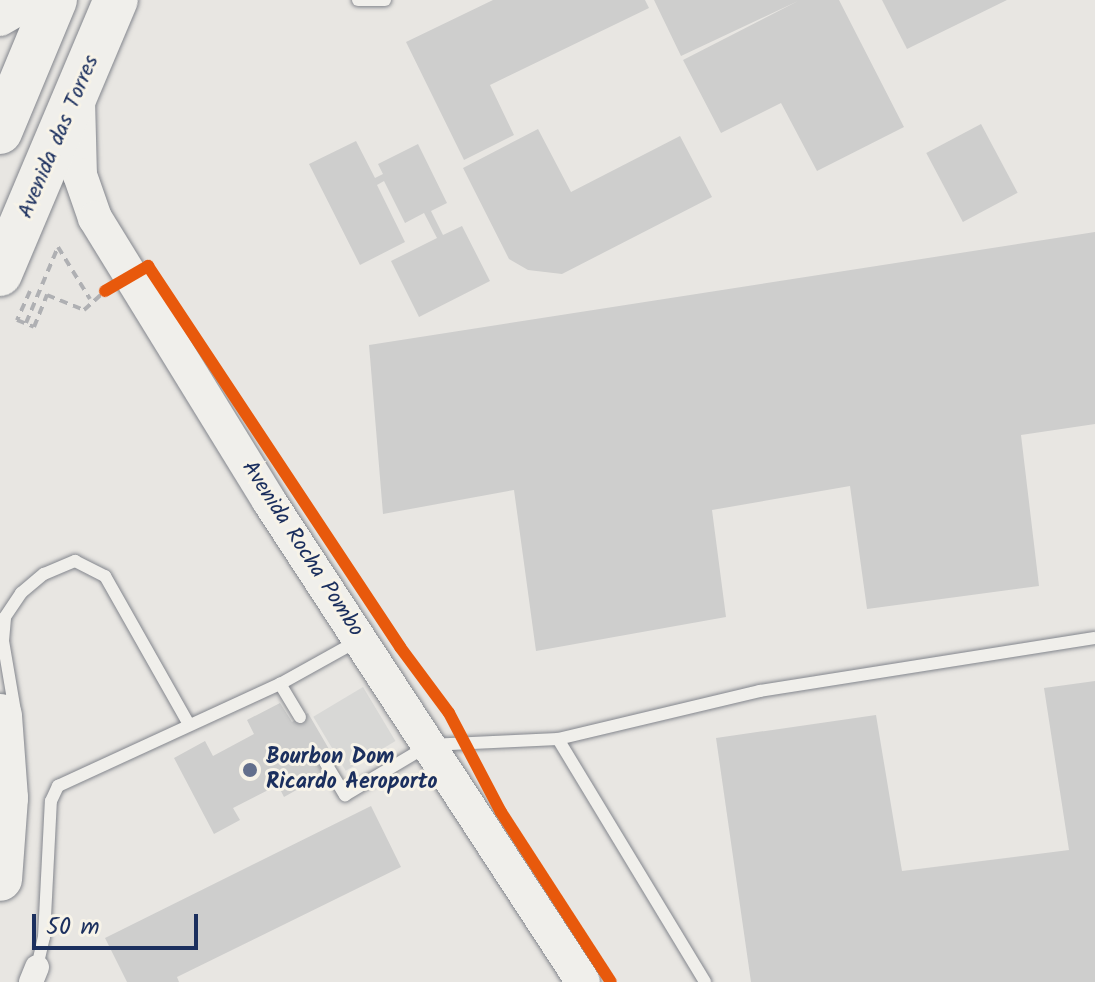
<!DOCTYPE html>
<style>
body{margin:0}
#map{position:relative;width:1095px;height:982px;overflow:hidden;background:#e8e6e2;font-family:Kalam,sans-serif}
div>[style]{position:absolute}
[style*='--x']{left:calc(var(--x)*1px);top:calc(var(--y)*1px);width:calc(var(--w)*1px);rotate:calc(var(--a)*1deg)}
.built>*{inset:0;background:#d8d8d6;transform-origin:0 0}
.building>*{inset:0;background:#cececd;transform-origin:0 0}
.path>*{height:4px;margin-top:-2px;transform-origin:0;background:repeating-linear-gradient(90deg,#afb0b3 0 8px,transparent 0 14px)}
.roads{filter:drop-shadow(0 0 2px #83868d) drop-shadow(0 0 2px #83868d)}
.lane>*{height:12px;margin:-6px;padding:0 6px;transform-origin:6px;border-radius:6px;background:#f0efeb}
.street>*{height:24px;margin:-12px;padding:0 12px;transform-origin:12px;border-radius:12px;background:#f0efeb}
.secondary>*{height:34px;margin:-17px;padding:0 17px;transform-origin:17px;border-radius:17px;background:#f0efeb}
.highway>*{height:44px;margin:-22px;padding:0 22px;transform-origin:22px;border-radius:22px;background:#f0efeb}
.cycleway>*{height:12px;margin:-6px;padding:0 6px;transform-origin:6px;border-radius:6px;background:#e8590c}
.dots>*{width:22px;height:22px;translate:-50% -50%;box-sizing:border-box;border:4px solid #f7f3e8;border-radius:50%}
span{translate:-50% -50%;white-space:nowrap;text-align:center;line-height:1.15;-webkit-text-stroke:6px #f7f3e8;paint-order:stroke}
.street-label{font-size:22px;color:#1b2f5e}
.poi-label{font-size:22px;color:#1b2f5e;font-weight:700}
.left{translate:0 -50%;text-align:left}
.scale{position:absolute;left:32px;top:914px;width:166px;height:36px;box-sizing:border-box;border:4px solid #1b2f5e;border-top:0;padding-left:10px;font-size:24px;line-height:28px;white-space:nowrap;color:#1b2f5e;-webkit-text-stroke:6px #f7f3e8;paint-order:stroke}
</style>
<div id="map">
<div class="built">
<i style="left:363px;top:687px;width:63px;height:58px;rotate:59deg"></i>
</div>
<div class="building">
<i style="clip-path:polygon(493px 0,645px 0,649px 8px,490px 85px,514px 135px,464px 160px,406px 42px)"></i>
<i style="clip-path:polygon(654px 0,839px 0,904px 127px,817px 171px,781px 103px,721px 133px,683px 60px,798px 1px,681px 56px)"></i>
<i style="clip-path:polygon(882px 0,1007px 0,907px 49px)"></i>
<i style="left:981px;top:124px;width:78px;height:62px;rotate:62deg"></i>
<i style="clip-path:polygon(538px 129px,571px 192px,680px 136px,712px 197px,562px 274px,528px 270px,509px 259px,463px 168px)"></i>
<i style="clip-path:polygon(356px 141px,375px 178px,383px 174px,378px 164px,418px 144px,447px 203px,431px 211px,443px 235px,462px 226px,490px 281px,419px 317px,391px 261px,437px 238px,424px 213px,405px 223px,384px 181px,377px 185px,405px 242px,360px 265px,309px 164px)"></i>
<i style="clip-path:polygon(1095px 232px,1095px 424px,1021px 435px,1039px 586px,867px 609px,850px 486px,712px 510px,726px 617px,536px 651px,514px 490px,383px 514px,369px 345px)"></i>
<i style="clip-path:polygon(1095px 681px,1095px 982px,751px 982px,716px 738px,876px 715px,902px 871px,1069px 850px,1044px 688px)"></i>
<i style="clip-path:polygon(280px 703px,292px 722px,308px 713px,333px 756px,318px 765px,323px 775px,284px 797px,278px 785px,233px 808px,240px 820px,214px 834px,174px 758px,205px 741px,213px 756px,254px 734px,247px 720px)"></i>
<i style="clip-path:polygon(371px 806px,401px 867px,177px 977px,179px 982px,127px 982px,105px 938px)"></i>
</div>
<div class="path">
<i style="--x:58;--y:247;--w:61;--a:58.4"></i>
<i style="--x:30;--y:291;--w:32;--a:114"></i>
<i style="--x:17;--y:320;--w:18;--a:22"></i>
<i style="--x:34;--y:327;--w:35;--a:-68"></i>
<i style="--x:47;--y:295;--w:40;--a:22"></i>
<i style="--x:84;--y:310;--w:28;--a:-42"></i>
<i style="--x:26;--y:323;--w:82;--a:-67.2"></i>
</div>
<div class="roads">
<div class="lane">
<i style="--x:358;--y:0;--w:27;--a:0"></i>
<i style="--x:16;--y:717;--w:77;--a:-99.7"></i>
<i style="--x:3;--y:641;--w:24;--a:-85"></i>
<i style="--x:5;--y:617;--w:29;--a:-56"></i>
<i style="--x:21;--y:593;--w:30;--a:-40"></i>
<i style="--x:44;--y:574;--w:34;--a:-23"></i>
<i style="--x:75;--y:561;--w:34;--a:27"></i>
<i style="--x:105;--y:576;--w:169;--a:60.5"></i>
<i style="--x:300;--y:717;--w:39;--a:-121"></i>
<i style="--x:280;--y:684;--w:90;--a:-29.1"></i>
<i style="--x:558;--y:739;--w:284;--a:58.8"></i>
<i style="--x:325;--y:762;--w:39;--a:59"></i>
<i style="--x:345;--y:795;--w:98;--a:-30.8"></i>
<i style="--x:429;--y:745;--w:129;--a:-2.7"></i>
<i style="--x:558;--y:739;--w:208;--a:-13.4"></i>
<i style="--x:760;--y:691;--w:339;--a:-9"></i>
<i style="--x:37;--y:967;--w:31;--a:-77"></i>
<i style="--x:44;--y:937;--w:136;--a:-87.1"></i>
<i style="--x:51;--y:801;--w:17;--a:-65"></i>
<i style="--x:58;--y:786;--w:244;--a:-24.7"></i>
</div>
<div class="street">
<i style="--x:31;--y:982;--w:16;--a:-68"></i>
</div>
<div class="secondary">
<i style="--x:0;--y:19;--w:38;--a:-30"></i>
<i style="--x:78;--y:100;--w:75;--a:88.5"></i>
<i style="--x:80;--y:175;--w:46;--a:70.8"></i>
<i style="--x:95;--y:218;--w:332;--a:58.4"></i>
<i style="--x:269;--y:501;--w:574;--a:56.86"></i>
</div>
<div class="highway">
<i style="--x:0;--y:132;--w:143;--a:-67.4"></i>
<i style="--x:0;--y:274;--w:298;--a:-67.1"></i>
<i style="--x:0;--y:716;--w:82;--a:85.8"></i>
<i style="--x:6;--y:798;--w:81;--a:94.2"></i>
</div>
</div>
<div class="cycleway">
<i style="--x:105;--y:291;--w:50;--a:-30.2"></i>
<i style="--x:148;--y:266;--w:457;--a:56.5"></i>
<i style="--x:400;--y:647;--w:82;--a:53.4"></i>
<i style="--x:449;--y:713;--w:112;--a:62.3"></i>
<i style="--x:501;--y:812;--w:202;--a:57.1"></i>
</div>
<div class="dots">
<i style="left:250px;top:770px;background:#636f8c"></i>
</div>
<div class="street-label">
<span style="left:59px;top:137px;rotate:-67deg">Avenida das Torres</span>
<span style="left:302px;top:549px;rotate:57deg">Avenida Rocha Pombo</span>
</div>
<div class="poi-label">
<span class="left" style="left:266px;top:770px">Bourbon Dom<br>Ricardo Aeroporto</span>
</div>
<div class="scale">50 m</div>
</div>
